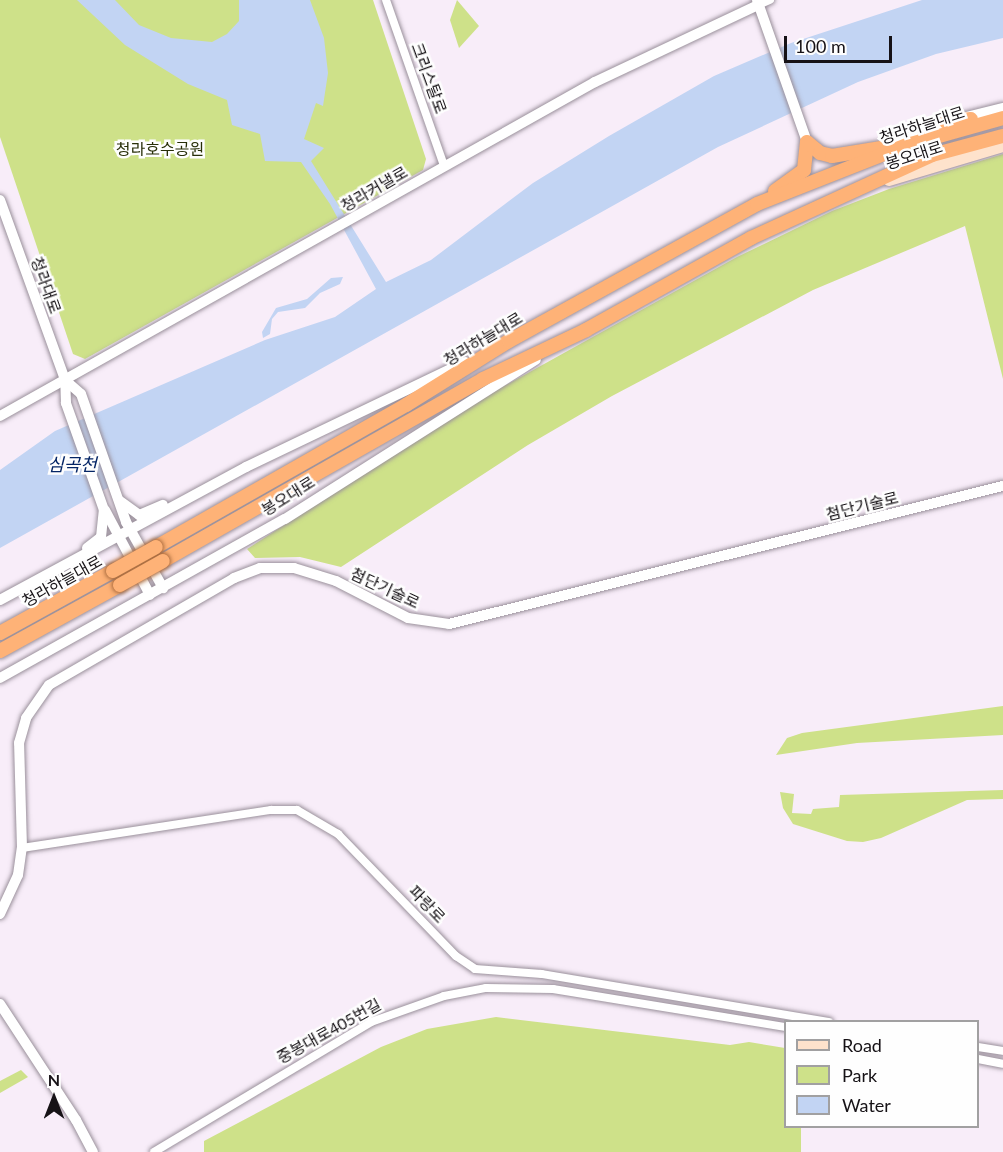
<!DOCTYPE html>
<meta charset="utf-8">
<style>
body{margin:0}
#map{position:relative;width:1003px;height:1152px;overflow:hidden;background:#f8edf9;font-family:Lato,"Noto Sans KR",sans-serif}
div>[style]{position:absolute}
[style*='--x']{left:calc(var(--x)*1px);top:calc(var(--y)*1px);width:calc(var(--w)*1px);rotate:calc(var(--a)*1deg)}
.green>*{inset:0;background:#cee189}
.water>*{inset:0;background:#c2d4f3}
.roads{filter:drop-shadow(0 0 2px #9a909b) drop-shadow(0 0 2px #9a909b)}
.minor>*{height:8px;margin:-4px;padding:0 4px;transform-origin:4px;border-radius:4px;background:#fff}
.tertiary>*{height:10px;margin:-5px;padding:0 5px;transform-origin:5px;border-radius:5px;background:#fff}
.secondary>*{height:12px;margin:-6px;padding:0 6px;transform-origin:6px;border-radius:6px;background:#fee2cc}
.trunk>*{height:14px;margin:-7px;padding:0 7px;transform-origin:7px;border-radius:7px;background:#feb277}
.bridges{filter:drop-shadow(0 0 2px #ac6d3f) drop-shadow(0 0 2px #ac6d3f)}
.trunk-bridge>*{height:14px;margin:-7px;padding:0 7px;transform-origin:7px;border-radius:7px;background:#feb277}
span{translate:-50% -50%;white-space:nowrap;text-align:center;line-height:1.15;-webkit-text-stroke:5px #fefefe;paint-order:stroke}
.street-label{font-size:16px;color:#161216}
.park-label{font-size:16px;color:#282f08}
.water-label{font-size:18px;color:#042565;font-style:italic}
.legend{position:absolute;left:784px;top:1020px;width:195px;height:108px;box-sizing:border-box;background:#fefefe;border:2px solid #a1a0a1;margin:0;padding:8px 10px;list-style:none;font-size:18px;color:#161216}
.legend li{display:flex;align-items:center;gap:12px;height:30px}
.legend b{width:30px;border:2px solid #a1a0a1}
.north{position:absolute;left:24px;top:1068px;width:60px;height:60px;-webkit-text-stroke:4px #fefefe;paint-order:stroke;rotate:0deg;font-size:16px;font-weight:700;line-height:24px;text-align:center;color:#161216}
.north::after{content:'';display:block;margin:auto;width:21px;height:27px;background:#161216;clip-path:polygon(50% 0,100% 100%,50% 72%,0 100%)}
.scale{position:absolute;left:784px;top:36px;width:108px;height:27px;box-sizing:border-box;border:3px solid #161216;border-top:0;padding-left:8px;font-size:18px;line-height:21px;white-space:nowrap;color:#161216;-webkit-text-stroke:4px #fefefe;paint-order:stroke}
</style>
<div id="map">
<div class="green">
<i style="clip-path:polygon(0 0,373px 0,426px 159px,423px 170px,85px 359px,73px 354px,0 137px)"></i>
<i style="clip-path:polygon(457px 0,479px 26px,459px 48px,450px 20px)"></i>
<i style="clip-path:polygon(1003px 154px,1003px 379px,965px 226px,813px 290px,612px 396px,528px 445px,341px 567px,300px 557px,255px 558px,247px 549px,470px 405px,737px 257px,832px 211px,889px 189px)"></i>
<i style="clip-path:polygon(1003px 706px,1003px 735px,857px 743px,776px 755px,787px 738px,802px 733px)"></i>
<i style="clip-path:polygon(1003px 790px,1003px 799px,967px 800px,881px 838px,863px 842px,847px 841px,793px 824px,783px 808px,780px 792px,794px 794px,792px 813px,811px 814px,813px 809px,839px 807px,840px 795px)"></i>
<i style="clip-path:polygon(496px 1017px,730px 1045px,749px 1042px,785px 1048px,786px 1126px,801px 1127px,801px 1152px,204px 1152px,204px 1141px,381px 1047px,427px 1029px)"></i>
<i style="clip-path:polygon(21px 1070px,28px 1077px,0 1093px,0 1081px)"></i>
</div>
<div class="water">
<i style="clip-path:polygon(77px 0,115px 0,139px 25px,171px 38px,212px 42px,227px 34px,239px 21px,239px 0,310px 0,324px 38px,328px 73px,323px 106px,316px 103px,304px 139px,324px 148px,311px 161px,386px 282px,431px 260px,533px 183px,609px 136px,714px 76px,791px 43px,922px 0,1003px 0,1003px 38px,936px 54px,858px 82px,718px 147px,0 548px,0 470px,55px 431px,265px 340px,335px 317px,376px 289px,330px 204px,301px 162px,265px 161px,260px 134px,232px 125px,227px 100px,188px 84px,125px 45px)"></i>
<i style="clip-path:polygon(343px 277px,340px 284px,320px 293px,305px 308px,278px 312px,272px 319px,270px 334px,263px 338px,262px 332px,276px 308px,307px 299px,331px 278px)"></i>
</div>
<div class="roads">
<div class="minor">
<i style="--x:386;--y:0;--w:176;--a:70.7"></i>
<i style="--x:758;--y:5;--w:13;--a:-23"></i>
<i style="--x:22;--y:848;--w:252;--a:-8.7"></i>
<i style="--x:271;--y:810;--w:26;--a:0"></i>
<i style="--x:297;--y:810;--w:48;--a:30.3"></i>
<i style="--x:338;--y:834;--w:170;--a:46"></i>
<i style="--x:456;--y:956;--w:23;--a:34"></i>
<i style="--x:475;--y:969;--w:67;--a:4.3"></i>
<i style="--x:542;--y:974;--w:291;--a:9.5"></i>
<i style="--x:978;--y:1047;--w:25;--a:9"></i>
<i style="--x:978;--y:1059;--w:25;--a:11"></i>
<i style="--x:154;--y:1152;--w:253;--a:-30.9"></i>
<i style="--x:371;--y:1022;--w:77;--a:-19.6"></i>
<i style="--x:444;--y:996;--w:43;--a:-10.8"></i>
<i style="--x:486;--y:988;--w:67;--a:0.9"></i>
<i style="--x:553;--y:989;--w:236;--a:9.3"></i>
</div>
<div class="tertiary">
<i style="--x:757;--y:0;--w:151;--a:70.6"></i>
<i style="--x:885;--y:148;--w:66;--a:-23.1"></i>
<i style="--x:946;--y:122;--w:59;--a:-13.8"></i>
<i style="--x:0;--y:200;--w:191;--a:70.1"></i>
<i style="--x:0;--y:416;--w:682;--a:-29.31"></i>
<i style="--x:595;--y:82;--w:180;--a:-25.3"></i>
<i style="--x:120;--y:501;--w:24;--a:36"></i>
<i style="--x:139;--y:515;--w:26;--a:-23"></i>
<i style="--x:105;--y:510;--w:96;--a:62.1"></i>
<i style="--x:87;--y:548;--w:18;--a:-38"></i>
<i style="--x:101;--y:537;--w:27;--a:-84"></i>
<i style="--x:104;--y:510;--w:114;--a:-109.6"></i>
<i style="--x:66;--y:403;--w:23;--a:-92"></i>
<i style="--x:65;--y:380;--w:21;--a:41"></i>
<i style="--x:81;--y:394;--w:136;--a:70.6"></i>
<i style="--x:126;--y:522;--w:76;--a:60.7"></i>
<i style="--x:0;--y:600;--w:280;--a:-28.4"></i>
<i style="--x:246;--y:467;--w:243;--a:-25.6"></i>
<i style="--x:0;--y:678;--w:326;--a:-29.2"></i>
<i style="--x:285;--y:519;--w:297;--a:-32.4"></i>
<i style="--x:0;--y:914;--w:43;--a:-65.2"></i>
<i style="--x:18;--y:875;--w:27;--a:-82"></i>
<i style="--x:22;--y:848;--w:105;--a:-91.6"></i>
<i style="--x:19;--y:743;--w:26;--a:-74"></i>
<i style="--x:26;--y:718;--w:40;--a:-55.1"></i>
<i style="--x:49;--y:685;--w:214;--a:-30"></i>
<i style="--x:234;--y:578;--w:28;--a:-21"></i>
<i style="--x:260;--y:568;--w:34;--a:0"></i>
<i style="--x:294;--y:568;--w:44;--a:17.2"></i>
<i style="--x:336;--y:581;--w:81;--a:27.2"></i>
<i style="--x:408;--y:618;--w:41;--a:8.3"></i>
<i style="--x:449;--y:624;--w:571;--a:-13.99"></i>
<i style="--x:0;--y:1004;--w:139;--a:56.8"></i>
<i style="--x:76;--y:1120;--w:36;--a:62"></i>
</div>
<div class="secondary">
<i style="--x:889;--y:180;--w:119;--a:-16.6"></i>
</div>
<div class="trunk">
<i style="--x:946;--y:122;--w:25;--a:-7"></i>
<i style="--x:775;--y:191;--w:36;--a:-36"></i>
<i style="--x:804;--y:170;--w:28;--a:-84"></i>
<i style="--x:807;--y:142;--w:17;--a:40"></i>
<i style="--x:820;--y:153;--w:12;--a:14"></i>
<i style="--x:832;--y:156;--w:56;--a:-9.3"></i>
<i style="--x:156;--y:547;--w:288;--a:-29.6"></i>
<i style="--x:406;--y:405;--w:121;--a:-31.9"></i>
<i style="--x:509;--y:341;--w:283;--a:-28.9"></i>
<i style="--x:757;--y:204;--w:161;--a:-21.5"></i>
<i style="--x:907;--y:145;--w:100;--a:-15.7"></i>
<i style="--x:163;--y:561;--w:368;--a:-29.6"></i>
<i style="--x:483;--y:379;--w:114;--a:-25.4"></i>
<i style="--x:586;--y:330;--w:189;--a:-29.1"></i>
<i style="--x:751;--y:238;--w:199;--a:-24.6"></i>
<i style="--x:932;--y:155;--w:73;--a:-15"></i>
<i style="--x:0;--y:633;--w:129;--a:-28.8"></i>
<i style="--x:0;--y:651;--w:137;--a:-28.8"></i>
</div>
</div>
<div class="bridges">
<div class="trunk-bridge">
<i style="--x:113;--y:571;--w:49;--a:-29.2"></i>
<i style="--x:120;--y:585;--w:49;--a:-29.2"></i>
</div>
</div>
<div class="street-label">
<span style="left:429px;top:78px;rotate:70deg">크리스탈로</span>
<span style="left:922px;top:125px;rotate:-18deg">청라하늘대로</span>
<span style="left:914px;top:155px;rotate:-18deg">봉오대로</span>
<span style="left:374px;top:189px;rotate:-30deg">청라커낼로</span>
<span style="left:46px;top:285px;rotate:70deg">청라대로</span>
<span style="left:483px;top:339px;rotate:-31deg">청라하늘대로</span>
<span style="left:288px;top:496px;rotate:-32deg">봉오대로</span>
<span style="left:862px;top:506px;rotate:-14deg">첨단기술로</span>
<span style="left:62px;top:581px;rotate:-29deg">청라하늘대로</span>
<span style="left:385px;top:588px;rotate:25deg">첨단기술로</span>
<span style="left:427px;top:904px;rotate:46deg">파랑로</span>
<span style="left:329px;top:1031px;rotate:-29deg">중봉대로405번길</span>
</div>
<div class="park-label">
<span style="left:160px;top:149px">청라호수공원</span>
</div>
<div class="water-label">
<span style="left:72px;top:464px">심곡천</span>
</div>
<ul class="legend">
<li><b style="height:8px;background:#fee2cc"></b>Road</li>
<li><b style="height:16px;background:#cee189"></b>Park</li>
<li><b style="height:16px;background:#c2d4f3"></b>Water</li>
</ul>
<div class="north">N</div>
<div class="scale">100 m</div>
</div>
